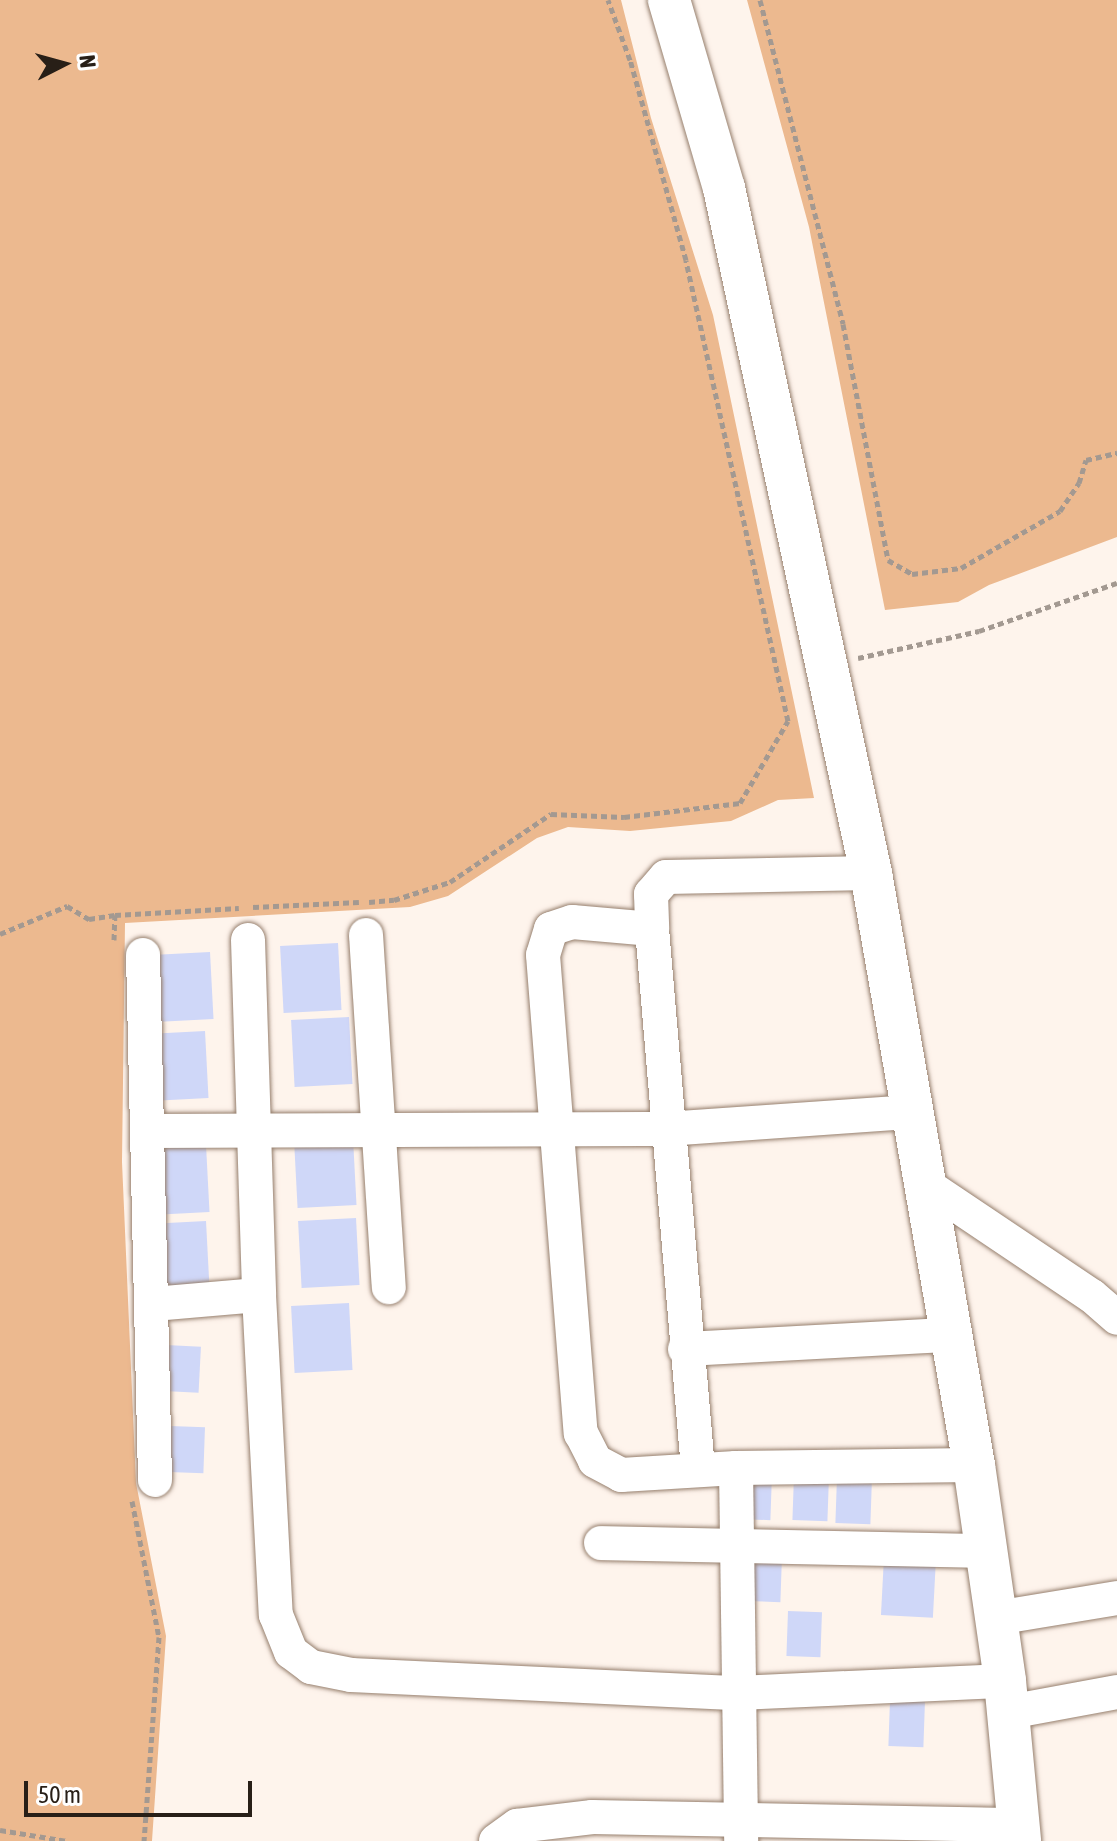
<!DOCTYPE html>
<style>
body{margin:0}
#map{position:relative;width:1117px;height:1841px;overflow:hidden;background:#fef4ec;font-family:"Asap Condensed",sans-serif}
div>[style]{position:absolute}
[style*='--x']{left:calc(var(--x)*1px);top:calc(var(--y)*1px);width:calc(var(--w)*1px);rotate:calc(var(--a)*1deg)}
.green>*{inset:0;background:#ecb98f}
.building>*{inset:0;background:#cfd7f8;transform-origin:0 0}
.path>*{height:5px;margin-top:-2.5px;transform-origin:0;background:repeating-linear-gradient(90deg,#a39991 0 6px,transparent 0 10px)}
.roads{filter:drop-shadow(0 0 2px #967f6d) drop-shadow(0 0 2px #967f6d)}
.minor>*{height:34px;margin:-17px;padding:0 17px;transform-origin:17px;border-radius:17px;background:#fff}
.tertiary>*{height:42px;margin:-21px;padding:0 21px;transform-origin:21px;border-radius:21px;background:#fff}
span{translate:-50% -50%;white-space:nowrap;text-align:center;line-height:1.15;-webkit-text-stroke:6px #fff;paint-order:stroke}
.north{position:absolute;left:24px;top:24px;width:80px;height:80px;-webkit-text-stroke:6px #fff;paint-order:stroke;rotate:84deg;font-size:22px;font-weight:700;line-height:32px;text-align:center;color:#281f17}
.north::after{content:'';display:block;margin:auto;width:28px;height:36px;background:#281f17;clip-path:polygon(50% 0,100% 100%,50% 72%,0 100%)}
.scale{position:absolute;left:24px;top:1781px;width:228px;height:36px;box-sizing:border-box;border:4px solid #281f17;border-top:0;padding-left:10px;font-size:24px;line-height:28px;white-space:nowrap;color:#281f17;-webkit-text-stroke:6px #fff;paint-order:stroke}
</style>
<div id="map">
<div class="green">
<i style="clip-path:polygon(0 0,621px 0,651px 118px,713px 315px,814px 798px,778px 800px,731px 821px,630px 831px,568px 827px,537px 838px,448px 896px,410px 907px,125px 923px,122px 1162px,136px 1483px,166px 1636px,152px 1841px,0 1841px)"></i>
<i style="clip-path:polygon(747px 0,1117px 0,1117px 537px,989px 585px,958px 602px,885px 610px,809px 227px)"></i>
</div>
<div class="building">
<i style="left:338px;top:943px;width:67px;height:58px;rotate:87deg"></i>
<i style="left:210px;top:952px;width:67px;height:58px;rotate:87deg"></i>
<i style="left:349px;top:1017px;width:67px;height:58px;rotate:87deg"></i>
<i style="left:205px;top:1031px;width:67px;height:58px;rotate:87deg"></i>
<i style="left:353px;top:1138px;width:67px;height:59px;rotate:87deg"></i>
<i style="left:206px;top:1145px;width:67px;height:58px;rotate:87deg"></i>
<i style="left:356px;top:1218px;width:67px;height:58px;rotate:87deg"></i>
<i style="left:206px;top:1221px;width:67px;height:58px;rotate:87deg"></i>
<i style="left:349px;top:1303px;width:67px;height:58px;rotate:87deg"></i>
<i style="left:166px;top:1345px;width:35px;height:46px;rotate:3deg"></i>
<i style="left:170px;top:1426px;width:35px;height:46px;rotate:2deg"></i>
<i style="left:738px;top:1473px;width:34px;height:46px;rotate:2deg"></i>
<i style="left:794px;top:1475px;width:35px;height:45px;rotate:2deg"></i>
<i style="left:837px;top:1477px;width:35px;height:46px;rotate:2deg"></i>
<i style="left:747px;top:1555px;width:35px;height:46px;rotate:2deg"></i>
<i style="left:884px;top:1557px;width:52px;height:58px;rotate:3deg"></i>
<i style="left:788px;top:1611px;width:34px;height:45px;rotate:2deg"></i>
<i style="left:890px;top:1700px;width:35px;height:46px;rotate:2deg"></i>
</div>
<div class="path">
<i style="--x:760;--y:0;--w:334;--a:75.6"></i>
<i style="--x:843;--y:324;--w:240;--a:79.2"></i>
<i style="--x:888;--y:560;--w:28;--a:30"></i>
<i style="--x:912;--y:574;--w:49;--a:-7"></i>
<i style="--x:961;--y:568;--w:114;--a:-29.9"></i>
<i style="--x:1060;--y:511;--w:34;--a:-56"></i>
<i style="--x:1079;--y:483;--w:24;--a:-73"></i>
<i style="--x:1086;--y:460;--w:32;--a:-13"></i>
<i style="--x:858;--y:658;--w:124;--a:-12.6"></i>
<i style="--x:979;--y:631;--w:146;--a:-19.2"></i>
<i style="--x:369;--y:902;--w:25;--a:-5"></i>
<i style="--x:394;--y:900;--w:59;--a:-17.8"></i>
<i style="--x:450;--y:882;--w:122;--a:-34"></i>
<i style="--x:551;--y:814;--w:73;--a:2.4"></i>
<i style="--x:624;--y:817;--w:117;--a:-6.9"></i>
<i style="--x:740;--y:803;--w:95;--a:-59.7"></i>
<i style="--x:788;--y:721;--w:472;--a:-102.5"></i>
<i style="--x:686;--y:260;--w:208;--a:-105.6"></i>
<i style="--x:630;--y:60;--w:64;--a:-110.1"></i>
<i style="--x:253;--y:907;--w:106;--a:-2.7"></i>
<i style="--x:0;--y:934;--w:73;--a:-22.7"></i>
<i style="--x:67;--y:906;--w:26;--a:31"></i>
<i style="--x:89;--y:919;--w:26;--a:-9"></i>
<i style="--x:114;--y:940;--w:25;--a:-88"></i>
<i style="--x:115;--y:915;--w:124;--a:-3.2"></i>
<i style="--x:132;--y:1501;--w:139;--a:78.8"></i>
<i style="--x:159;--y:1637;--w:205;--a:94.2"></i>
<i style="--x:0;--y:1830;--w:68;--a:9.3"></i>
</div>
<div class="roads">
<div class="minor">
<i style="--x:871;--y:873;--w:205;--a:178.9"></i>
<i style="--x:666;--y:877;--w:23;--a:131"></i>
<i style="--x:651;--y:894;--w:35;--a:88"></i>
<i style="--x:652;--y:929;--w:80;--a:-175"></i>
<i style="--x:572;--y:922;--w:22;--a:162"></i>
<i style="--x:551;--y:929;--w:27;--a:107"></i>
<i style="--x:543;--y:955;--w:480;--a:85.5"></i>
<i style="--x:581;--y:1433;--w:31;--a:63"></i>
<i style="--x:595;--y:1461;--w:30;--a:28"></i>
<i style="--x:621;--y:1475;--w:115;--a:-3.5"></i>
<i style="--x:736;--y:1468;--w:238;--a:-0.7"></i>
<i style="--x:652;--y:929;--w:542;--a:85.13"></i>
<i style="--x:366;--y:935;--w:353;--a:86.3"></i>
<i style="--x:248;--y:940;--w:355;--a:88.2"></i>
<i style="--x:259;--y:1295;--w:320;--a:87"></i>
<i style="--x:276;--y:1615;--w:40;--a:68"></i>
<i style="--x:291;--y:1652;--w:25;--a:37"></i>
<i style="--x:311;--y:1667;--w:41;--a:11.3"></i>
<i style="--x:351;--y:1675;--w:387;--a:2.7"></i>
<i style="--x:738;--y:1693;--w:267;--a:-2.6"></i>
<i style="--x:143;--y:955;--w:525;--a:88.69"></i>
<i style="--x:149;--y:1131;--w:517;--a:-0.22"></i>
<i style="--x:666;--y:1129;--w:246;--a:-4"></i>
<i style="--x:928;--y:1186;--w:197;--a:33.9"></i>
<i style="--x:1092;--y:1296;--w:33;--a:41"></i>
<i style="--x:153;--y:1304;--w:106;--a:-4.9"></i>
<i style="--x:685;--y:1349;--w:262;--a:-3.1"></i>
<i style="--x:736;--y:1468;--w:373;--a:89.2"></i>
<i style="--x:601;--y:1543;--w:383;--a:1.2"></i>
<i style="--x:996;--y:1618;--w:123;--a:-9.4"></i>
<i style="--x:1009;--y:1712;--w:110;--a:-10.5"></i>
<i style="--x:496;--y:1841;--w:26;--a:-36"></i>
<i style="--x:517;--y:1826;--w:76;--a:-6.8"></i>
<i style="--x:592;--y:1817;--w:427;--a:1.1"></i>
</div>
<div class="tertiary">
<i style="--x:669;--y:0;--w:196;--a:73.7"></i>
<i style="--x:724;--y:188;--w:701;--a:77.89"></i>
<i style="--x:871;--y:873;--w:601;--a:80.13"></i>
<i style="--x:974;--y:1465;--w:218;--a:81.8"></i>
<i style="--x:1005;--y:1681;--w:161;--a:84.6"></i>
</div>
</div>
<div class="north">N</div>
<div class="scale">50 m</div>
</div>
